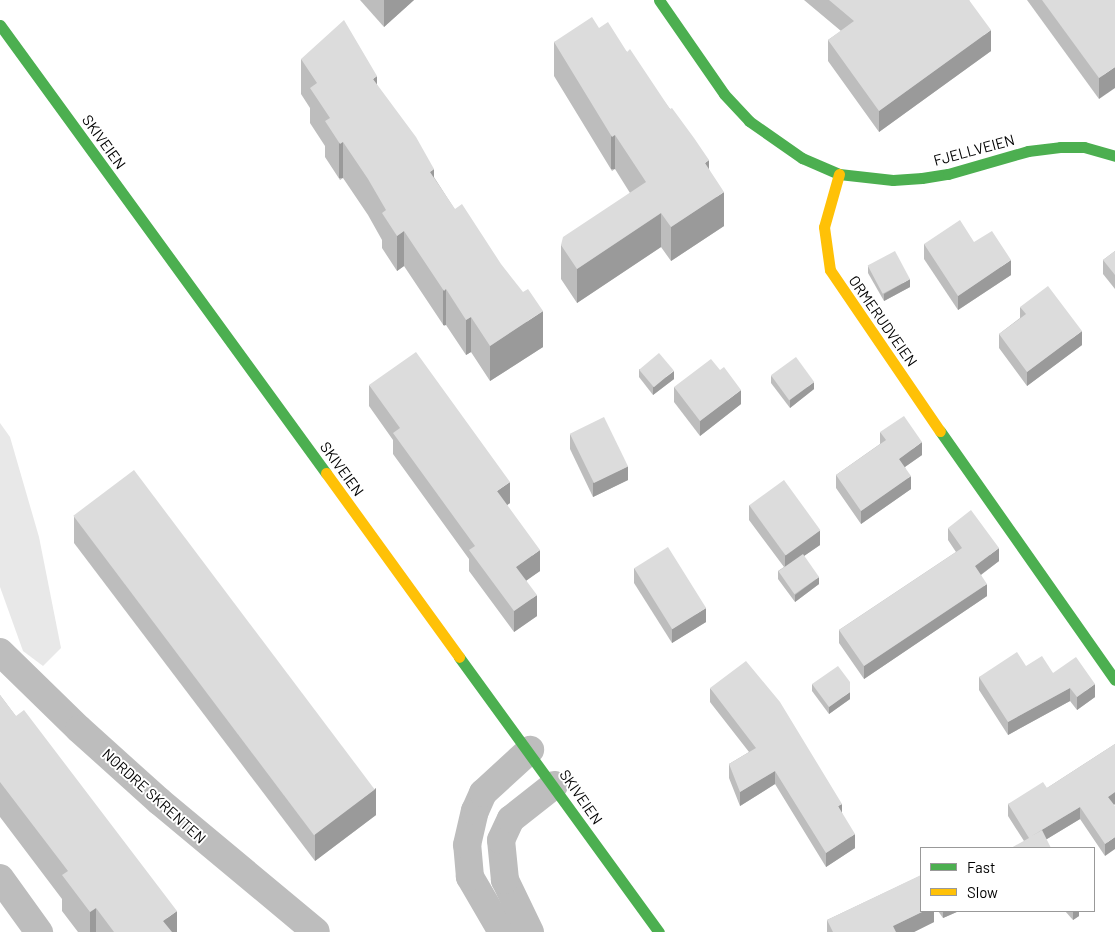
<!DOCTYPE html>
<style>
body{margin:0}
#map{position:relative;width:1115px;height:932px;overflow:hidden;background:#fff;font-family:Barlow,sans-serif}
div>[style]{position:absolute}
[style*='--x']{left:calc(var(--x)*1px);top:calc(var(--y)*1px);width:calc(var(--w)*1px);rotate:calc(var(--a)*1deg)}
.green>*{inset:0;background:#e8e8e8}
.street>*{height:28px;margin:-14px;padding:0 14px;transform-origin:14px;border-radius:14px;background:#bdbdbd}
.fast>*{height:11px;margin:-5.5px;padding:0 5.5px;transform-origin:5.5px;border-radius:5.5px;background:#4caf50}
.slow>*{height:11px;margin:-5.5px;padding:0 5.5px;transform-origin:5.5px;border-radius:5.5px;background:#ffc107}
.wall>*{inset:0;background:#bdbdbd}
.shaded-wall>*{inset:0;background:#9a9a9a;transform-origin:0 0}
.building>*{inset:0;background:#dcdcdc;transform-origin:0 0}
span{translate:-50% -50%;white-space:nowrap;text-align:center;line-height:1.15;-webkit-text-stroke:4px #fff;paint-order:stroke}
.street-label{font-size:15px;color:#000}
.legend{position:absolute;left:920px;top:847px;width:175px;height:65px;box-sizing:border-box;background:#fff;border:1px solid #999;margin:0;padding:6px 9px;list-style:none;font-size:15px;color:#000}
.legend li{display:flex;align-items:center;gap:10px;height:25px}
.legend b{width:25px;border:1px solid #999}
</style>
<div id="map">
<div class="green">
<i style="clip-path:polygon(0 423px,10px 437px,39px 537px,61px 648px,43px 666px,23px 651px,0 587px)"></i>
</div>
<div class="street">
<i style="--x:0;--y:652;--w:110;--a:44.3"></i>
<i style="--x:79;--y:729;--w:108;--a:42"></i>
<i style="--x:159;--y:801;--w:204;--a:39.8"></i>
<i style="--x:0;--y:878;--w:67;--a:54.2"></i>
<i style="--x:502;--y:932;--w:64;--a:-120.2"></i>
<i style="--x:470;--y:877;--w:32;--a:-95"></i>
<i style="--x:467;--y:845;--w:35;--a:-77"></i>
<i style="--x:475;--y:811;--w:20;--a:-66"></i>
<i style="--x:483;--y:793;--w:64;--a:-42.5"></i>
<i style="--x:530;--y:932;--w:58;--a:-115.7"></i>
<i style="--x:505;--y:880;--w:40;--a:-95.7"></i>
<i style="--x:501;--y:840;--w:23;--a:-65"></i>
<i style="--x:511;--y:819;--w:55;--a:-38.3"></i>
</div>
<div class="fast">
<i style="--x:659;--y:0;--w:114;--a:55.3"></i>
<i style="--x:724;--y:94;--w:37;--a:47"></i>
<i style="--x:749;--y:121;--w:65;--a:34.9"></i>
<i style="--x:802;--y:158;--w:40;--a:23.4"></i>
<i style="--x:839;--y:174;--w:54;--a:6.3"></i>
<i style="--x:893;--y:180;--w:29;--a:-4"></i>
<i style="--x:922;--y:178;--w:26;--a:-9"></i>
<i style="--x:948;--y:174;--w:83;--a:-16"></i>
<i style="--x:1028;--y:151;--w:32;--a:-7"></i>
<i style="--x:1060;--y:147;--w:24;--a:0"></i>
<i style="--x:1084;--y:147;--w:32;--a:16"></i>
<i style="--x:0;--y:25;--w:554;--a:53.96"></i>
<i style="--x:940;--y:431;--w:304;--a:54.9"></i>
<i style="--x:459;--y:657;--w:340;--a:54"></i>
</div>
<div class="slow">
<i style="--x:839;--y:174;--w:55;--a:105.8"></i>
<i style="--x:824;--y:227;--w:43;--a:82.1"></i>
<i style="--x:830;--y:270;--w:195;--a:55.7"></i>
<i style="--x:326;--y:473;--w:227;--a:54.1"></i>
</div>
<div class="wall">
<i style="clip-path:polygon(360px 0,414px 0,384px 27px)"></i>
<i style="clip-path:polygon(804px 0,969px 0,991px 51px,879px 132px,828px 61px,828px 40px,841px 31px)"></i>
<i style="clip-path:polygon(1027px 0,1115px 0,1099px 99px)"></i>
<i style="clip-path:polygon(599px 28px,627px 52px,670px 109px,709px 169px,724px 226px,671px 261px,661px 247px,577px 303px,561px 279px,561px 245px,630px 193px,615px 169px,612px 171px,554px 76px,554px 42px)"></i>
<i style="clip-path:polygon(301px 59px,377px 85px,434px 177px,543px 347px,490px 381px,471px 352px,466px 355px,446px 325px,444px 326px,404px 266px,397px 271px,382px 248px,382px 240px,368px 215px,343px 178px,340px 180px,325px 157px,325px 146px,310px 123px,310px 108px,301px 94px)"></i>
<i style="clip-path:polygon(974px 242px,1011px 275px,958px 310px,924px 259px,924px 244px)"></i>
<i style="clip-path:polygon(1115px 251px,1115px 289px,1103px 274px,1103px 260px)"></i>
<i style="clip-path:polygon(868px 266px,910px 287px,884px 301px,868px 273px)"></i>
<i style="clip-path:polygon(1020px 307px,1082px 345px,1027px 386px,999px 348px,999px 334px,1020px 318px)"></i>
<i style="clip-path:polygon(639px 369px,674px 379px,653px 395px,639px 377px)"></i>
<i style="clip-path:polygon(771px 376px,814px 389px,790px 408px,771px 383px)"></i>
<i style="clip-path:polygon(369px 385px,510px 503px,507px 505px,540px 571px,526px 580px,537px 616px,514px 632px,469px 571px,469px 559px,393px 454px,393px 440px,369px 406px)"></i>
<i style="clip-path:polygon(674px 387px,741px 404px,700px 436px,674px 402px)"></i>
<i style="clip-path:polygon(880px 432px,922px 455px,905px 467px,911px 489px,861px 524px,836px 488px,836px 475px,880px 444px)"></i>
<i style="clip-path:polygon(570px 434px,628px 480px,593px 497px,570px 449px)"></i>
<i style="clip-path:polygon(749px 505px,820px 545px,804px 556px,819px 584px,795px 602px,778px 579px,778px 571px,784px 567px,749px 520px)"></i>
<i style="clip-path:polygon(74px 516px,376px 815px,315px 861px,74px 543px)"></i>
<i style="clip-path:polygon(948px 528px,999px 561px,981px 575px,987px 596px,864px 679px,839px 643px,839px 630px,956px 552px,948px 540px)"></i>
<i style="clip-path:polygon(634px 568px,706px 622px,672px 643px,634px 583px)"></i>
<i style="clip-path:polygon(1026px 666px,1053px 673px,1095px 697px,1077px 710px,1070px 701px,1008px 735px,979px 690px,979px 677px)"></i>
<i style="clip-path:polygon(812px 684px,850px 699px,829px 714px,812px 691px)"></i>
<i style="clip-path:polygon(710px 688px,842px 813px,855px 848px,826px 867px,775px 784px,740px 806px,729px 778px,729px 764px,749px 752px,710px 702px)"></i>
<i style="clip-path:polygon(0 695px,177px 932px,78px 932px,62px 911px,62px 899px,0 817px)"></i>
<i style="clip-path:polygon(1115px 744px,1115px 804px,1114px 805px,1105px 856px,1080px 819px,1047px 839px,1024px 841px,1008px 816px,1008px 804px,1047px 788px)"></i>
<i style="clip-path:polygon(921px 868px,921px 911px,934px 911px,934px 922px,914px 932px,827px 932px,827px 920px,920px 876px,920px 869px)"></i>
<i style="clip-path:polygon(938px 911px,959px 911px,943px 918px)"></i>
<i style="clip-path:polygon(1065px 911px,1079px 911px,1079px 916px,1073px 920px)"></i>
</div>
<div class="shaded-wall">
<i style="clip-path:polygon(384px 0,414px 0,384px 27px)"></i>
<i style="clip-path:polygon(991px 30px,991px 51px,879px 132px,879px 111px)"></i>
<i style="clip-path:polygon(1115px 67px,1115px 88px,1099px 99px,1099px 78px)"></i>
<i style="clip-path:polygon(377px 76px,377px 112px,373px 79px)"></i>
<i style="left:615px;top:135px;width:34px;height:4px;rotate:90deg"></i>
<i style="left:343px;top:142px;width:36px;height:4px;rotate:90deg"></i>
<i style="clip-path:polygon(709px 160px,709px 194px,705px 163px)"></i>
<i style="clip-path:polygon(434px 169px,434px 205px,430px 172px)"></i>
<i style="clip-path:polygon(724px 192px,724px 226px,671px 261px,671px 227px)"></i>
<i style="clip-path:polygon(661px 213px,661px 247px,577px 303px,577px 269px)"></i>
<i style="clip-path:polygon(404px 231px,404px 266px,397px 271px,397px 236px)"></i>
<i style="clip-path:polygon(1011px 260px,1011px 275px,958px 310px,958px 296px)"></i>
<i style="clip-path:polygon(910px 279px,910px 287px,884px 301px,884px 294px)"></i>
<i style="left:446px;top:289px;width:36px;height:3px;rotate:90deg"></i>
<i style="clip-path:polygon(543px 311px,543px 347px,490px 381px,490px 346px)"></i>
<i style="clip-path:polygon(471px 317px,471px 352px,466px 355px,466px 320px)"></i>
<i style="clip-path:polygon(1082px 331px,1082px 345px,1027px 386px,1027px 372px)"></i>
<i style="clip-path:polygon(674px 371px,674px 379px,653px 395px,653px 387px)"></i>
<i style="clip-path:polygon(814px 382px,814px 389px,790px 408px,790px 400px)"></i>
<i style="clip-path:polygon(741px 390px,741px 404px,700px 436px,700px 421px)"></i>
<i style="clip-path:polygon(922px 442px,922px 455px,899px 471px,899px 459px)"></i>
<i style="clip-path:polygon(628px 466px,628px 480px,593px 497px,593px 483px)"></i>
<i style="clip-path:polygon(911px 476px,911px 489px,861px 524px,861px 511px)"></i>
<i style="clip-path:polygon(510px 482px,510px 503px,497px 512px,497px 491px)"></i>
<i style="clip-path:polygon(820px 530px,820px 545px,785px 569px,785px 555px)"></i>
<i style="clip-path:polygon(999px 548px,999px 561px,975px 579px,975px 566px)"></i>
<i style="clip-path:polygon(540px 550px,540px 571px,516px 588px,516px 567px)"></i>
<i style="clip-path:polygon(819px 577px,819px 584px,795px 602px,795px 595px)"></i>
<i style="clip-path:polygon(987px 584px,987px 596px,864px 679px,864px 666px)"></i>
<i style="clip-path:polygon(537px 595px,537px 616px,514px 632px,514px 611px)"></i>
<i style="clip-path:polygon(706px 608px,706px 622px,672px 643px,672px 629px)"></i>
<i style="clip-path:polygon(1095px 684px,1095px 697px,1077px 710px,1077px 697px)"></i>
<i style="clip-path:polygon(1070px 688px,1070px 701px,1008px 735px,1008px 722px)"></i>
<i style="clip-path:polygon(850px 692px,850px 699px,829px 714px,829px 707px)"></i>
<i style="clip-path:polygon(775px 771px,775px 784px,740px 806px,740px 792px)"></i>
<i style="clip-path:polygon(376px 788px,376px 815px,315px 861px,315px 834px)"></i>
<i style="clip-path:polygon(1115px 792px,1115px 804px,1108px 809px,1108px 797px)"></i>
<i style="clip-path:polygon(842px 804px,842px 818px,838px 806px)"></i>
<i style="clip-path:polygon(1080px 807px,1080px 819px,1032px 848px,1030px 837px)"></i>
<i style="clip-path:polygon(855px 834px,855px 848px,826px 867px,826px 853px)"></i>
<i style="clip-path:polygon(1115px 837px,1115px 849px,1105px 856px,1105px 844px)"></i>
<i style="clip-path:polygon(96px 908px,96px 932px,90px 932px,90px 912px)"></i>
<i style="clip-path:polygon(177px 911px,177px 932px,163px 932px,163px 921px)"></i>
<i style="clip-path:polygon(924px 911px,934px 911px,934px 922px,914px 932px,893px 932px,893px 926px)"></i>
<i style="clip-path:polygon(943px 911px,959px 911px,943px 918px)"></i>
<i style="clip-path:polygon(1073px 911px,1079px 911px,1079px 916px,1073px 920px)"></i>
</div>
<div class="building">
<i style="clip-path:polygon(829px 0,969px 0,991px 30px,879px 111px,828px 40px,854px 21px)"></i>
<i style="clip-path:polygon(1042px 0,1115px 0,1115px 67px,1099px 78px)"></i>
<i style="clip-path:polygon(592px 17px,599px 28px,608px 22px,627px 52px,630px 49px,670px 109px,672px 108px,694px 138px,709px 160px,705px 163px,724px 192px,671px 227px,661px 213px,577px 269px,561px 245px,563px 237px,646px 182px,615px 135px,612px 137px,554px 42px)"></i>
<i style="clip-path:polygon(344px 20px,377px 76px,373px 79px,416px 137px,434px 169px,430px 172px,455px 209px,462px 204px,501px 264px,523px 292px,528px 289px,543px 311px,490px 346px,471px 317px,466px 320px,446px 289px,444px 291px,404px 231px,397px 236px,382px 213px,386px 210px,368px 179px,343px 142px,340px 144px,325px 121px,330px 118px,310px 88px,317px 83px,301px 59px)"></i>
<i style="clip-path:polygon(960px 220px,974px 242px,992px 231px,1011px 260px,958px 296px,924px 244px)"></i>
<i style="left:895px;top:251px;width:32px;height:31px;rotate:62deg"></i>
<i style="clip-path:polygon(1115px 251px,1115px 275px,1103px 260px)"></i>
<i style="clip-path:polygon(1048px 286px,1082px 331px,1027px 372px,999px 334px,1026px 314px,1020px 307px)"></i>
<i style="clip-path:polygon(416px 352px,510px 482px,497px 491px,540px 550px,516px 567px,537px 595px,514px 611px,469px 550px,475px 546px,393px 433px,400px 428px,369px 385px)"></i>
<i style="left:659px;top:353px;width:23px;height:26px;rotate:50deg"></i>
<i style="left:796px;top:357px;width:31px;height:31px;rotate:54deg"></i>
<i style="clip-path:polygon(711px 359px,720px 370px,724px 367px,741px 390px,700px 421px,674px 387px)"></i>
<i style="clip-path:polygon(904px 416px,922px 442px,899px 459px,911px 476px,861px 511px,836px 475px,886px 440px,880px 432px)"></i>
<i style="left:604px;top:417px;width:55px;height:38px;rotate:64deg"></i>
<i style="left:134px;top:470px;width:400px;height:76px;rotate:53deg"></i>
<i style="left:784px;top:480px;width:62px;height:43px;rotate:54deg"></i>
<i style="clip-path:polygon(971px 510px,999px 548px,975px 566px,987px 584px,864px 666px,839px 630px,962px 548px,948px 528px)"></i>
<i style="left:668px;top:547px;width:72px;height:40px;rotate:58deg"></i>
<i style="left:803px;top:554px;width:28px;height:30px;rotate:55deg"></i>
<i style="clip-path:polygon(1017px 652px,1026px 666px,1042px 656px,1053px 673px,1076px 657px,1095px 684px,1077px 697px,1070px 688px,1008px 722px,979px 677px)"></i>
<i style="clip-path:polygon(746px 661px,780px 702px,842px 804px,838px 806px,855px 834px,826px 853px,775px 771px,740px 792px,729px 764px,756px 748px,710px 688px)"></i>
<i style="clip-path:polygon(838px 666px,850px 682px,850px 692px,829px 707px,812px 684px)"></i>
<i style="clip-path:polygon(0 695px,16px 716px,24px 710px,177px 911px,163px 921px,172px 932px,114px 932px,96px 908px,90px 912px,62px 875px,68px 871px,0 782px)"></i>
<i style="clip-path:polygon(1115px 744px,1115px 792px,1108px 797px,1115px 806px,1115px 837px,1105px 844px,1080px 807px,1030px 837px,1042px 830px,1051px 848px,1011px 848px,1029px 838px,1008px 804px,1043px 782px,1047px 788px)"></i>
<i style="clip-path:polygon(921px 875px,921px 911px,924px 911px,893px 926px,896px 932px,833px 932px,827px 920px)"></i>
</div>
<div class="street-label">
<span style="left:104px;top:142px;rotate:54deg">SKIVEIEN</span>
<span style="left:974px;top:150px;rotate:-15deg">FJELLVEIEN</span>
<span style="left:883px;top:321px;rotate:55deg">ORMERUDVEIEN</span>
<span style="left:342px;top:469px;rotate:54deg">SKIVEIEN</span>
<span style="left:154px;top:796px;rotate:42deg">NORDRE SKRENTEN</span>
<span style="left:581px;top:797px;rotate:55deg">SKIVEIEN</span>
</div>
<ul class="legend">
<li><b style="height:6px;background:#4caf50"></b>Fast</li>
<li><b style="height:6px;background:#ffc107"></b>Slow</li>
</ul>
</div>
